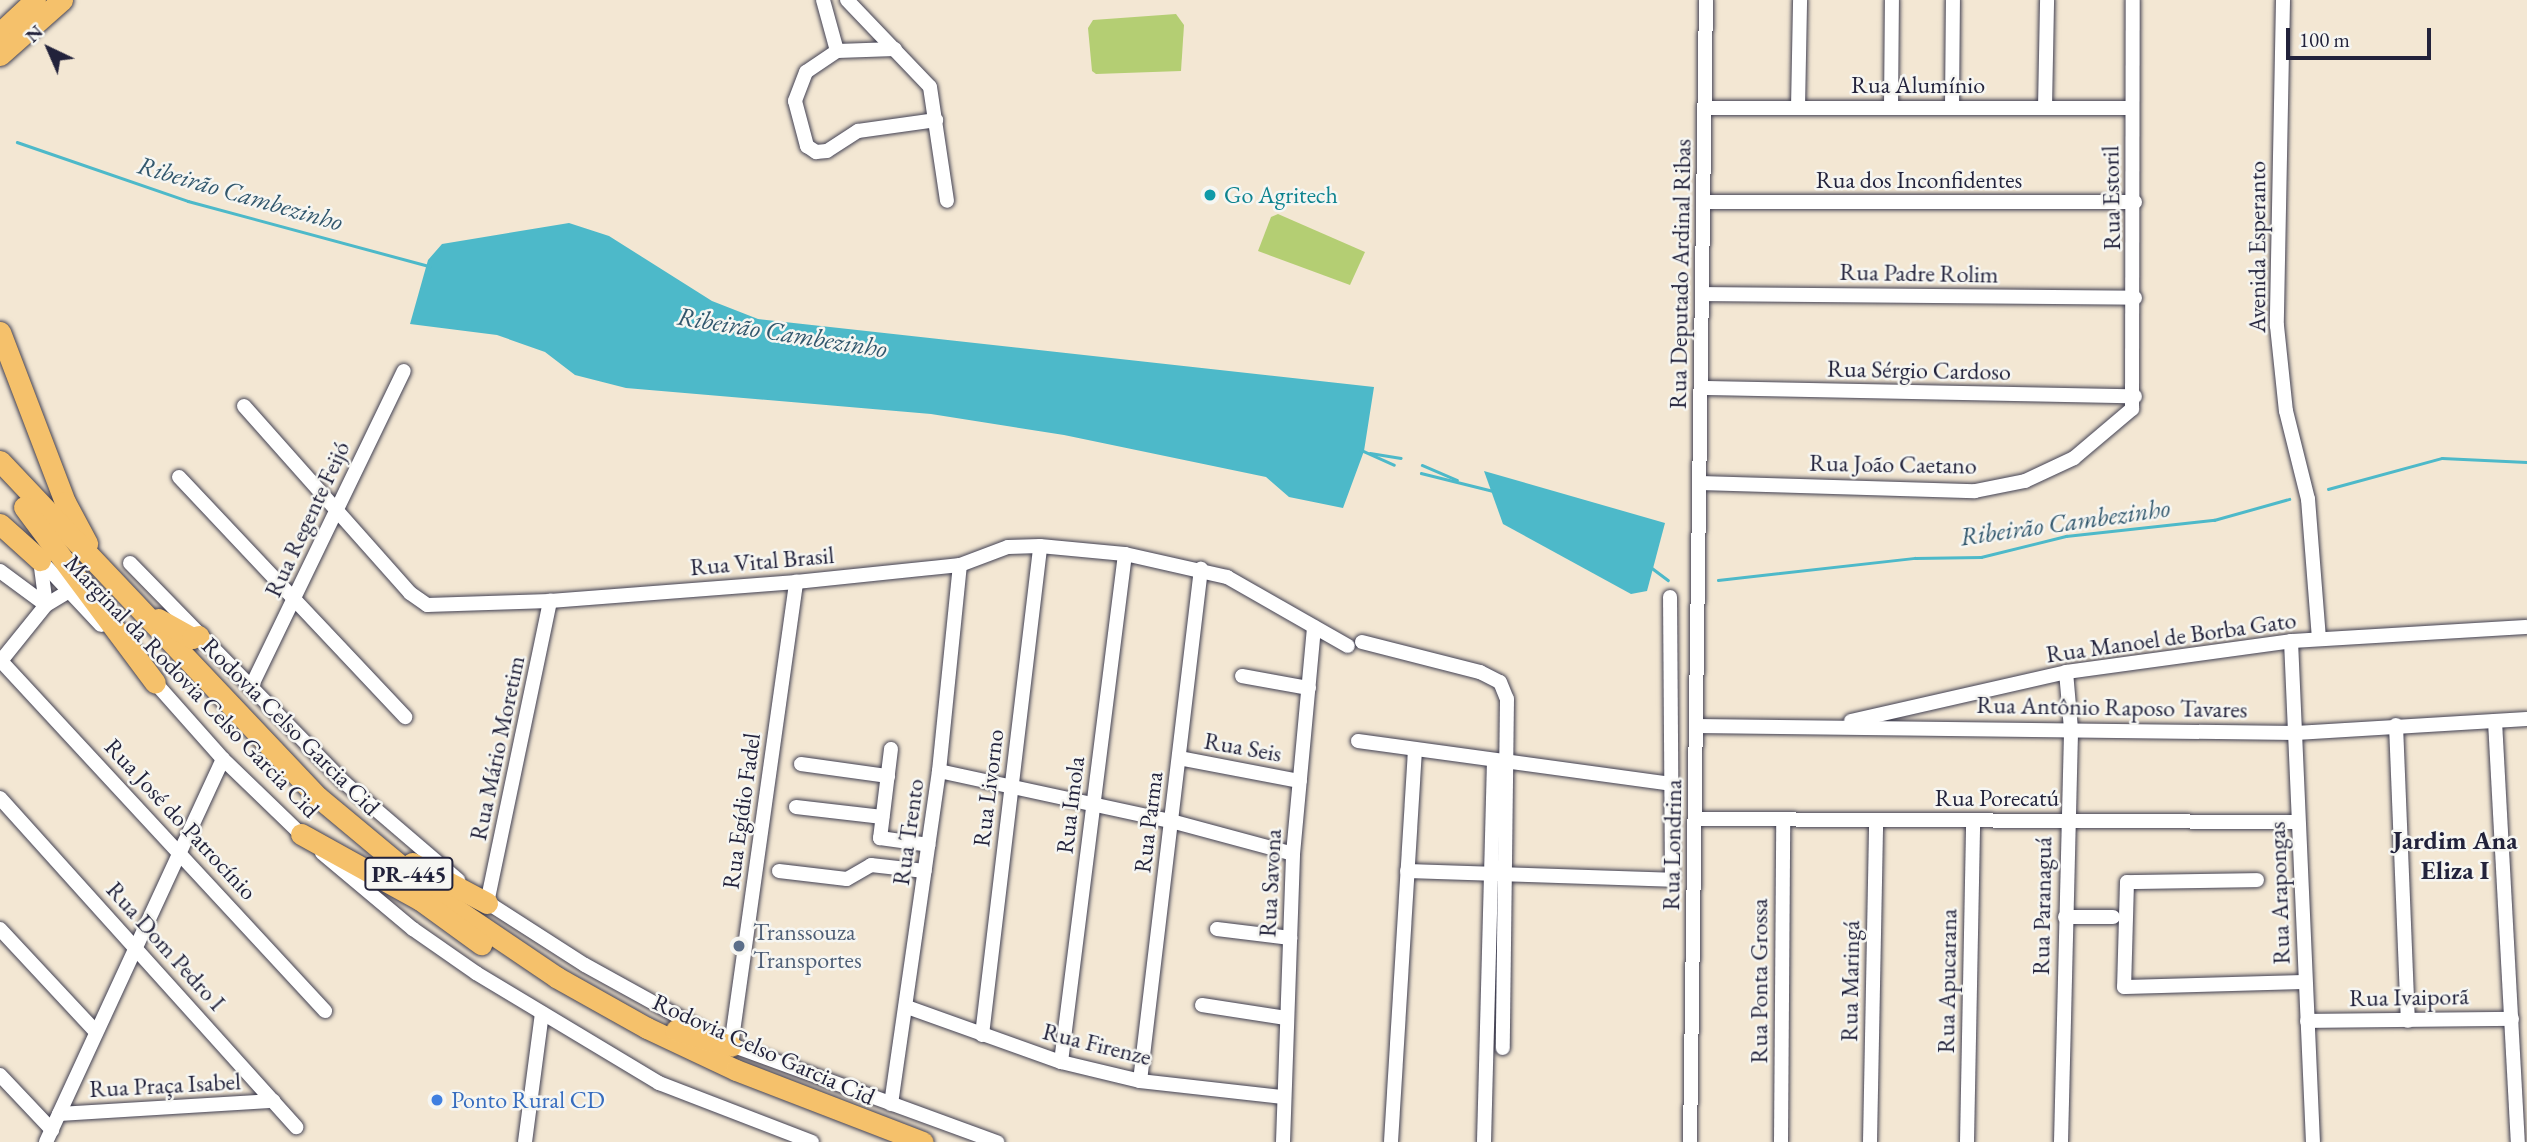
<!DOCTYPE html>
<meta charset="utf-8">
<style>
body{margin:0}
#map{position:relative;width:2527px;height:1142px;overflow:hidden;background:#f3e7d3;font-family:"EB Garamond",serif}
div>[style]{position:absolute}
[style*='--x']{left:calc(var(--x)*1px);top:calc(var(--y)*1px);width:calc(var(--w)*1px);rotate:calc(var(--a)*1deg)}
.green>*{inset:0;background:#b4ce73}
.water>*{inset:0;background:#4db9c9}
.stream>*{height:2.5px;margin:-1.25px;padding:0 1.25px;transform-origin:1.25px;border-radius:1.25px;background:#4db9c9}
.roads{filter:drop-shadow(0 0 2px #414052) drop-shadow(0 0 2px #414052)}
.minor>*{height:14px;margin:-7px;padding:0 7px;transform-origin:7px;border-radius:7px;background:#fff}
.highway>*{height:21px;margin:-10.5px;padding:0 10.5px;transform-origin:10.5px;border-radius:10.5px;background:#f5c16b}
.dots>*{width:19px;height:19px;translate:-50% -50%;box-sizing:border-box;border:4px solid #f6f6f2;border-radius:50%}
span{translate:-50% -50%;white-space:nowrap;text-align:center;line-height:1.15;-webkit-text-stroke:5px #f6f6f2;paint-order:stroke}
.shield-label span{padding:2px 5px;background:#f6f6f2;border:2px solid;border-radius:5px;-webkit-text-stroke-width:0}
.shield-label{font-size:23px;color:#22223b;font-weight:700}
.street-label{font-size:24px;color:#22223b}
.culture-label{font-size:24px;color:#0d838f}
.left{translate:0 -50%;text-align:left}
.service-label{font-size:24px;color:#4e5e75}
.shop-label{font-size:24px;color:#366cbe}
.water-label{font-size:26px;color:#31576d;font-style:italic}
.neighbourhood-label{font-size:26px;color:#22223b;font-weight:700}
.north{position:absolute;left:14px;top:14px;width:70px;height:70px;-webkit-text-stroke:5px #f6f6f2;paint-order:stroke;rotate:316deg;font-size:19px;font-weight:700;line-height:28px;text-align:center;color:#22223b}
.north::after{content:'';display:block;margin:auto;width:24px;height:32px;background:#22223b;clip-path:polygon(50% 0,100% 100%,50% 72%,0 100%)}
.scale{position:absolute;left:2286px;top:28px;width:145px;height:32px;box-sizing:border-box;border:4px solid #22223b;border-top:0;padding-left:9px;font-size:21px;line-height:24px;white-space:nowrap;color:#22223b;-webkit-text-stroke:5px #f6f6f2;paint-order:stroke}
</style>
<div id="map">
<div class="green">
<i style="clip-path:polygon(1176px 14px,1184px 25px,1181px 71px,1096px 74px,1092px 71px,1088px 28px,1093px 20px)"></i>
<i style="clip-path:polygon(1278px 214px,1365px 252px,1350px 285px,1258px 251px,1271px 217px)"></i>
</div>
<div class="water">
<i style="clip-path:polygon(569px 223px,609px 236px,712px 301px,758px 319px,1374px 387px,1364px 451px,1343px 508px,1289px 497px,1266px 477px,1064px 435px,931px 414px,626px 388px,575px 375px,545px 352px,497px 335px,410px 324px,428px 260px,442px 244px)"></i>
<i style="clip-path:polygon(1484px 471px,1665px 523px,1647px 591px,1631px 594px,1503px 524px)"></i>
</div>
<div class="stream">
<i style="--x:17;--y:142;--w:181;--a:19"></i>
<i style="--x:188;--y:201;--w:250;--a:15.1"></i>
<i style="--x:1361;--y:450;--w:36;--a:24"></i>
<i style="--x:1370;--y:453;--w:31;--a:9"></i>
<i style="--x:1422;--y:465;--w:38;--a:23"></i>
<i style="--x:1421;--y:473;--w:74;--a:14"></i>
<i style="--x:2328;--y:489;--w:118;--a:-15.2"></i>
<i style="--x:2442;--y:458;--w:85;--a:2.7"></i>
<i style="--x:1652;--y:568;--w:20;--a:37"></i>
<i style="--x:1718;--y:580;--w:198;--a:-6.4"></i>
<i style="--x:1915;--y:558;--w:66;--a:-0.9"></i>
<i style="--x:1981;--y:557;--w:88;--a:-13.9"></i>
<i style="--x:2066;--y:536;--w:149;--a:-6.2"></i>
<i style="--x:2214;--y:520;--w:78;--a:-15.6"></i>
</div>
<div class="roads">
<div class="minor">
<i style="--x:823;--y:0;--w:53;--a:74.6"></i>
<i style="--x:847;--y:0;--w:120;--a:46.3"></i>
<i style="--x:930;--y:87;--w:115;--a:81.5"></i>
<i style="--x:2283;--y:0;--w:326;--a:91.1"></i>
<i style="--x:2277;--y:326;--w:85;--a:84"></i>
<i style="--x:2286;--y:411;--w:91;--a:76"></i>
<i style="--x:2308;--y:499;--w:140;--a:85.5"></i>
<i style="--x:895;--y:49;--w:58;--a:178"></i>
<i style="--x:837;--y:51;--w:37;--a:146"></i>
<i style="--x:806;--y:72;--w:31;--a:111"></i>
<i style="--x:795;--y:101;--w:47;--a:75.1"></i>
<i style="--x:807;--y:146;--w:11;--a:34"></i>
<i style="--x:816;--y:152;--w:11;--a:-5"></i>
<i style="--x:827;--y:151;--w:37;--a:-33"></i>
<i style="--x:858;--y:131;--w:79;--a:-8"></i>
<i style="--x:1705;--y:108;--w:427;--a:0"></i>
<i style="--x:1798;--y:108;--w:108;--a:-88.9"></i>
<i style="--x:1891;--y:108;--w:108;--a:-89.5"></i>
<i style="--x:1952;--y:108;--w:108;--a:-89.5"></i>
<i style="--x:2045;--y:108;--w:108;--a:-88.9"></i>
<i style="--x:1704;--y:202;--w:431;--a:0"></i>
<i style="--x:1702;--y:294;--w:433;--a:0.5"></i>
<i style="--x:1701;--y:388;--w:434;--a:1.1"></i>
<i style="--x:244;--y:406;--w:250;--a:48.4"></i>
<i style="--x:410;--y:593;--w:21;--a:35"></i>
<i style="--x:427;--y:605;--w:123;--a:-1.9"></i>
<i style="--x:550;--y:601;--w:247;--a:-4.4"></i>
<i style="--x:796;--y:582;--w:165;--a:-5.9"></i>
<i style="--x:960;--y:565;--w:51;--a:-20.6"></i>
<i style="--x:1008;--y:547;--w:32;--a:-2"></i>
<i style="--x:1040;--y:546;--w:85;--a:5.4"></i>
<i style="--x:1125;--y:554;--w:105;--a:12.7"></i>
<i style="--x:1227;--y:577;--w:139;--a:29.7"></i>
<i style="--x:179;--y:477;--w:330;--a:46.7"></i>
<i style="--x:1700;--y:483;--w:275;--a:1.7"></i>
<i style="--x:1975;--y:491;--w:51;--a:-11.3"></i>
<i style="--x:2025;--y:481;--w:54;--a:-25.1"></i>
<i style="--x:2074;--y:458;--w:76;--a:-40.2"></i>
<i style="--x:2132;--y:409;--w:409;--a:-89.9"></i>
<i style="--x:40;--y:560;--w:89;--a:46.8"></i>
<i style="--x:40;--y:560;--w:45;--a:82.4"></i>
<i style="--x:130;--y:563;--w:308;--a:45.7"></i>
<i style="--x:345;--y:783;--w:149;--a:40.6"></i>
<i style="--x:0;--y:571;--w:57;--a:36.5"></i>
<i style="--x:2291;--y:641;--w:501;--a:87.49"></i>
<i style="--x:1362;--y:642;--w:122;--a:14.3"></i>
<i style="--x:1480;--y:672;--w:22;--a:27"></i>
<i style="--x:1500;--y:682;--w:18;--a:68"></i>
<i style="--x:1507;--y:699;--w:349;--a:90.7"></i>
<i style="--x:1;--y:661;--w:477;--a:47.2"></i>
<i style="--x:0;--y:662;--w:73;--a:-51.1"></i>
<i style="--x:46;--y:605;--w:27;--a:-31"></i>
<i style="--x:1242;--y:676;--w:68;--a:10.2"></i>
<i style="--x:151;--y:678;--w:108;--a:48.4"></i>
<i style="--x:223;--y:759;--w:117;--a:44"></i>
<i style="--x:251;--y:687;--w:351;--a:-64.2"></i>
<i style="--x:1851;--y:721;--w:221;--a:-12.8"></i>
<i style="--x:2066;--y:672;--w:227;--a:-7.8"></i>
<i style="--x:2291;--y:641;--w:236;--a:-3.4"></i>
<i style="--x:2495;--y:721;--w:422;--a:86.9"></i>
<i style="--x:2396;--y:725;--w:296;--a:87.7"></i>
<i style="--x:1696;--y:726;--w:600;--a:0.67"></i>
<i style="--x:2296;--y:733;--w:231;--a:-3.5"></i>
<i style="--x:1358;--y:741;--w:316;--a:7.8"></i>
<i style="--x:891;--y:749;--w:90;--a:97"></i>
<i style="--x:880;--y:838;--w:49;--a:8.1"></i>
<i style="--x:1179;--y:758;--w:123;--a:10.8"></i>
<i style="--x:801;--y:764;--w:88;--a:7.9"></i>
<i style="--x:939;--y:771;--w:237;--a:12.2"></i>
<i style="--x:1171;--y:821;--w:126;--a:15.1"></i>
<i style="--x:0;--y:798;--w:443;--a:48"></i>
<i style="--x:796;--y:807;--w:87;--a:6.6"></i>
<i style="--x:1695;--y:819;--w:603;--a:0.29"></i>
<i style="--x:322;--y:853;--w:119;--a:39.9"></i>
<i style="--x:413;--y:929;--w:77;--a:34.9"></i>
<i style="--x:476;--y:973;--w:214;--a:31"></i>
<i style="--x:659;--y:1083;--w:164;--a:21.1"></i>
<i style="--x:779;--y:871;--w:68;--a:6.7"></i>
<i style="--x:847;--y:879;--w:28;--a:-30"></i>
<i style="--x:871;--y:865;--w:54;--a:6.3"></i>
<i style="--x:1407;--y:871;--w:265;--a:1.9"></i>
<i style="--x:1672;--y:880;--w:283;--a:-90.4"></i>
<i style="--x:2257;--y:880;--w:130;--a:179.1"></i>
<i style="--x:2127;--y:882;--w:105;--a:91.6"></i>
<i style="--x:2124;--y:987;--w:181;--a:-1.6"></i>
<i style="--x:482;--y:899;--w:122;--a:32.7"></i>
<i style="--x:585;--y:965;--w:141;--a:28.9"></i>
<i style="--x:487;--y:903;--w:309;--a:-78.2"></i>
<i style="--x:2065;--y:917;--w:48;--a:0"></i>
<i style="--x:0;--y:929;--w:141;--a:47"></i>
<i style="--x:1217;--y:929;--w:74;--a:7"></i>
<i style="--x:1202;--y:1005;--w:85;--a:8.8"></i>
<i style="--x:907;--y:1007;--w:164;--a:19.7"></i>
<i style="--x:1061;--y:1062;--w:81;--a:13.5"></i>
<i style="--x:1140;--y:1081;--w:144;--a:6.4"></i>
<i style="--x:2307;--y:1021;--w:205;--a:-0.6"></i>
<i style="--x:982;--y:1035;--w:492;--a:-83.2"></i>
<i style="--x:726;--y:1043;--w:289;--a:20.1"></i>
<i style="--x:731;--y:1046;--w:469;--a:-82"></i>
<i style="--x:1061;--y:1062;--w:512;--a:-82.82"></i>
<i style="--x:0;--y:1075;--w:76;--a:46.6"></i>
<i style="--x:1140;--y:1081;--w:516;--a:-83.21"></i>
<i style="--x:891;--y:1104;--w:336;--a:-81.8"></i>
<i style="--x:939;--y:771;--w:207;--a:-84.2"></i>
<i style="--x:59;--y:1114;--w:215;--a:-3.5"></i>
<i style="--x:46;--y:1142;--w:422;--a:-65.2"></i>
<i style="--x:525;--y:1142;--w:130;--a:-82.5"></i>
<i style="--x:1283;--y:1142;--w:288;--a:-88"></i>
<i style="--x:1293;--y:854;--w:228;--a:-84.7"></i>
<i style="--x:1391;--y:1142;--w:392;--a:-86.5"></i>
<i style="--x:1484;--y:1142;--w:380;--a:-88.5"></i>
<i style="--x:1690;--y:1142;--w:1142;--a:-89.2"></i>
<i style="--x:1781;--y:1142;--w:323;--a:-89.6"></i>
<i style="--x:1870;--y:1142;--w:322;--a:-88.9"></i>
<i style="--x:1967;--y:1142;--w:321;--a:-88.9"></i>
<i style="--x:2061;--y:1142;--w:413;--a:-88.6"></i>
<i style="--x:2071;--y:729;--w:57;--a:-95"></i>
</div>
<div class="highway">
<i style="--x:0;--y:33;--w:48;--a:-43.3"></i>
<i style="--x:0;--y:55;--w:83;--a:-41.6"></i>
<i style="--x:0;--y:332;--w:182;--a:69.1"></i>
<i style="--x:65;--y:502;--w:47;--a:61.8"></i>
<i style="--x:0;--y:461;--w:463;--a:46.6"></i>
<i style="--x:318;--y:797;--w:156;--a:39.8"></i>
<i style="--x:438;--y:897;--w:143;--a:34.1"></i>
<i style="--x:556;--y:977;--w:104;--a:29.3"></i>
<i style="--x:647;--y:1028;--w:98;--a:25.3"></i>
<i style="--x:736;--y:1070;--w:200;--a:21.1"></i>
<i style="--x:24;--y:507;--w:219;--a:53.3"></i>
<i style="--x:0;--y:524;--w:54;--a:42"></i>
<i style="--x:158;--y:619;--w:39;--a:29"></i>
<i style="--x:192;--y:638;--w:7;--a:-16"></i>
<i style="--x:301;--y:834;--w:136;--a:29"></i>
<i style="--x:412;--y:863;--w:85;--a:28.1"></i>
<i style="--x:419;--y:899;--w:77;--a:36"></i>
<i style="--x:676;--y:1030;--w:57;--a:16.2"></i>
</div>
</div>
<div class="dots">
<i style="left:1210px;top:195px;background:#0f9aa8"></i>
<i style="left:739px;top:946px;background:#5c6f8a"></i>
<i style="left:437px;top:1100px;background:#3f7fe0"></i>
</div>
<div class="shield-label">
<span style="left:409px;top:874px">PR-445</span>
</div>
<div class="street-label">
<span style="left:1918px;top:85px">Rua Alumínio</span>
<span style="left:1919px;top:180px">Rua dos Inconfidentes</span>
<span style="left:2111px;top:198px;rotate:-91deg">Rua Estoril</span>
<span style="left:2257px;top:247px;rotate:-90deg">Avenida Esperanto</span>
<span style="left:1919px;top:273px;rotate:1deg">Rua Padre Rolim</span>
<span style="left:1680px;top:274px;rotate:-89deg">Rua Deputado Ardinal Ribas</span>
<span style="left:1919px;top:370px;rotate:1deg">Rua Sérgio Cardoso</span>
<span style="left:1893px;top:464px;rotate:1deg">Rua João Caetano</span>
<span style="left:307px;top:519px;rotate:-65deg">Rua Regente Feijó</span>
<span style="left:762px;top:561px;rotate:-5deg">Rua Vital Brasil</span>
<span style="left:2171px;top:637px;rotate:-8deg">Rua Manoel de Borba Gato</span>
<span style="left:192px;top:686px;rotate:46deg">Marginal da Rodovia Celso Garcia Cid</span>
<span style="left:2112px;top:707px;rotate:1deg">Rua Antônio Raposo Tavares</span>
<span style="left:291px;top:726px;rotate:45deg">Rodovia Celso Garcia Cid</span>
<span style="left:1243px;top:747px;rotate:10deg">Rua Seis</span>
<span style="left:497px;top:748px;rotate:-78deg">Rua Mário Moretim</span>
<span style="left:988px;top:788px;rotate:-83deg">Rua Livorno</span>
<span style="left:1997px;top:798px">Rua Porecatú</span>
<span style="left:1070px;top:805px;rotate:-83deg">Rua Imola</span>
<span style="left:741px;top:811px;rotate:-82deg">Rua Egídio Fadel</span>
<span style="left:181px;top:819px;rotate:47deg">Rua José do Patrocínio</span>
<span style="left:1148px;top:822px;rotate:-83deg">Rua Parma</span>
<span style="left:908px;top:832px;rotate:-82deg">Rua Trento</span>
<span style="left:1672px;top:845px;rotate:-89deg">Rua Londrina</span>
<span style="left:1270px;top:883px;rotate:-87deg">Rua Savona</span>
<span style="left:2279px;top:893px;rotate:-92deg">Rua Arapongas</span>
<span style="left:2042px;top:906px;rotate:-89deg">Rua Paranaguá</span>
<span style="left:166px;top:946px;rotate:48deg">Rua Dom Pedro I</span>
<span style="left:1759px;top:981px;rotate:-90deg">Rua Ponta Grossa</span>
<span style="left:1850px;top:981px;rotate:-89deg">Rua Maringá</span>
<span style="left:1947px;top:981px;rotate:-89deg">Rua Apucarana</span>
<span style="left:2409px;top:997px;rotate:-1deg">Rua Ivaiporã</span>
<span style="left:1097px;top:1044px;rotate:14deg">Rua Firenze</span>
<span style="left:764px;top:1049px;rotate:24deg">Rodovia Celso Garcia Cid</span>
<span style="left:165px;top:1085px;rotate:-3deg">Rua Praça Isabel</span>
</div>
<div class="culture-label">
<span class="left" style="left:1224px;top:195px">Go Agritech</span>
</div>
<div class="service-label">
<span class="left" style="left:753px;top:946px">Transsouza<br>Transportes</span>
</div>
<div class="shop-label">
<span class="left" style="left:451px;top:1100px">Ponto Rural CD</span>
</div>
<div class="water-label">
<span style="left:240px;top:194px;rotate:16deg">Ribeirão Cambezinho</span>
<span style="left:782px;top:333px;rotate:9deg">Ribeirão Cambezinho</span>
<span style="left:2065px;top:523px;rotate:-8deg">Ribeirão Cambezinho</span>
</div>
<div class="neighbourhood-label">
<span style="left:2455px;top:856px">Jardim Ana<br>Eliza I</span>
</div>
<div class="north">N</div>
<div class="scale">100 m</div>
</div>
